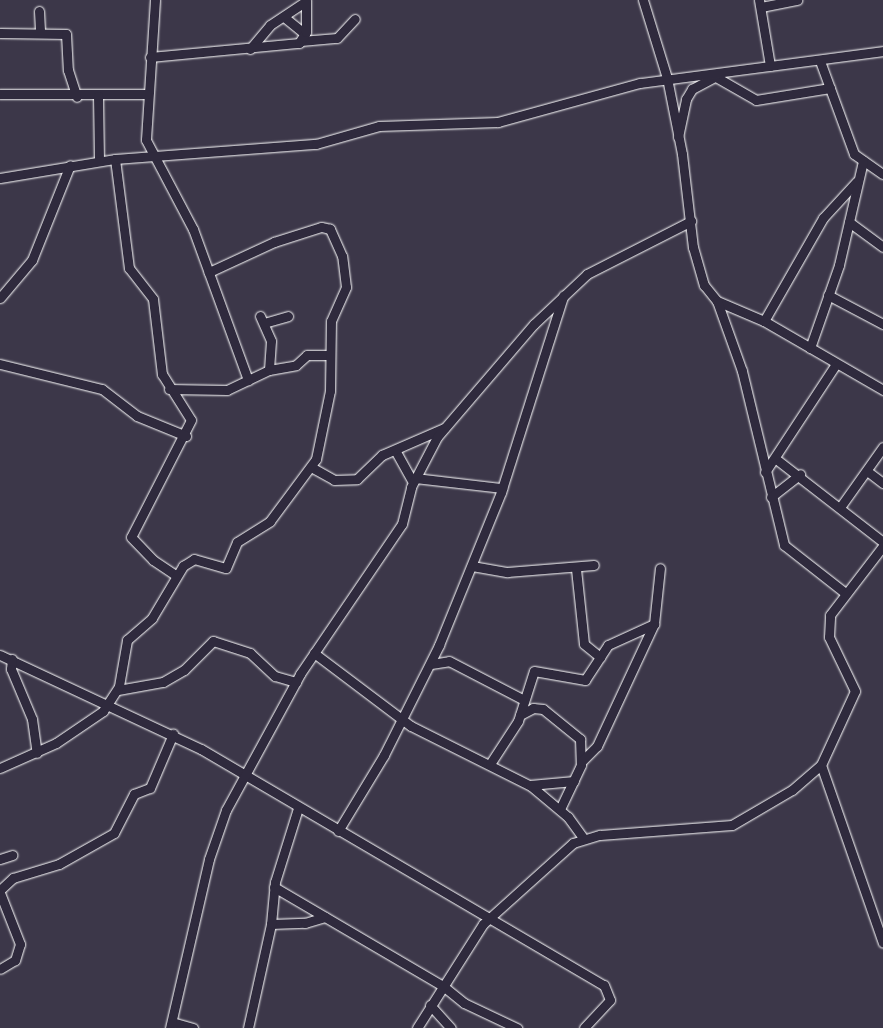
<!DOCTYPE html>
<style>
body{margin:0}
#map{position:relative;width:883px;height:1028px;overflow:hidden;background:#3c3749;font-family:"Playpen Sans",sans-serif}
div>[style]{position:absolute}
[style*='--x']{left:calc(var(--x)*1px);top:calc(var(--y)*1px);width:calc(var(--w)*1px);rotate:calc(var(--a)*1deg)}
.roads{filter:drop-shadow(0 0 1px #fff) drop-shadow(0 0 1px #fff)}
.minor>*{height:9px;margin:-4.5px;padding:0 4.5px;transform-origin:4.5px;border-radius:4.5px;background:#2f2a3d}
span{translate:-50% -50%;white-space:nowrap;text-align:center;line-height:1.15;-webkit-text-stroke:5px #2f2a3d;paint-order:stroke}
</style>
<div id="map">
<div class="roads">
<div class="minor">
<i style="--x:155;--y:0;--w:140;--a:93.7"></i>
<i style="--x:146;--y:140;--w:101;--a:62.2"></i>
<i style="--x:193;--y:229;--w:161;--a:70"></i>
<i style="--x:643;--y:0;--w:82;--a:72.9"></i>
<i style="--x:667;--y:78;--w:77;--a:78.8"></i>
<i style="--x:682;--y:154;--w:94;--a:83.3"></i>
<i style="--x:693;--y:247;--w:40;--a:74"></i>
<i style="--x:704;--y:285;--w:21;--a:51"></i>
<i style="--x:717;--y:301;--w:51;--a:23.1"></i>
<i style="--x:764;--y:321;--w:138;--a:30.1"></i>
<i style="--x:759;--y:0;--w:67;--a:80.5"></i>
<i style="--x:761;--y:7;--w:37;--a:-11"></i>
<i style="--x:39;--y:11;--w:21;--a:87"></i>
<i style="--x:284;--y:17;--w:27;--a:39"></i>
<i style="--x:0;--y:33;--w:66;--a:0.9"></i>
<i style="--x:66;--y:34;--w:36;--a:87"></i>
<i style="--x:68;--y:70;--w:28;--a:72"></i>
<i style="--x:301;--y:41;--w:36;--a:-5"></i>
<i style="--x:337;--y:38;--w:26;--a:-47"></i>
<i style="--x:250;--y:49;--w:31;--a:-50"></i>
<i style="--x:270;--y:25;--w:43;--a:-33.7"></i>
<i style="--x:150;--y:57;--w:150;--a:-5.4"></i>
<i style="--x:299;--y:43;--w:13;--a:-58"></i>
<i style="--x:306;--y:32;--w:32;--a:-90"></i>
<i style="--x:820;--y:61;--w:99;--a:69.9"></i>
<i style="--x:854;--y:154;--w:35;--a:35"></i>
<i style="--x:716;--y:77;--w:46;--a:29.9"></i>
<i style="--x:756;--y:100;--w:75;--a:-9.2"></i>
<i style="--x:0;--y:94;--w:147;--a:0"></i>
<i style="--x:98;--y:96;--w:65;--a:89.1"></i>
<i style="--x:678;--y:137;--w:39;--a:-78"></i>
<i style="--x:686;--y:99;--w:12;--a:-59"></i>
<i style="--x:692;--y:89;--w:26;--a:-28"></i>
<i style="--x:115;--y:159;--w:110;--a:82.7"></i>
<i style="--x:129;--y:268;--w:39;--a:52"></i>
<i style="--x:153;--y:299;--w:76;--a:83.2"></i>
<i style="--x:162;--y:374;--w:54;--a:57.8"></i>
<i style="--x:191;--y:420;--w:131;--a:117.1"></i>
<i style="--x:131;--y:537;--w:32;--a:46"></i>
<i style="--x:153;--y:560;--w:27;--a:34"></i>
<i style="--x:0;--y:178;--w:117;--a:-9.4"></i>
<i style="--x:115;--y:159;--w:202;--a:-4.3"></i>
<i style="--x:316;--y:144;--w:66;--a:-15.9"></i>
<i style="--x:379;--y:126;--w:119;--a:-1.9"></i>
<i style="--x:498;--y:122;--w:147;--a:-15.4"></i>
<i style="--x:640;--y:83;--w:245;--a:-7.5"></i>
<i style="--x:849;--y:222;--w:42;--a:36.3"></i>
<i style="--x:828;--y:295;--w:62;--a:27.8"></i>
<i style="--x:0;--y:298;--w:50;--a:-49.9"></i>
<i style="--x:32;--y:260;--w:102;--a:-68.2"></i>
<i style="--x:717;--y:301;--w:74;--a:70.3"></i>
<i style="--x:742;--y:371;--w:179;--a:76.4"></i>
<i style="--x:784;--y:545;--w:76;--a:38.1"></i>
<i style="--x:260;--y:316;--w:27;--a:66"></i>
<i style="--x:271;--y:341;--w:29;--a:94"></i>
<i style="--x:764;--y:321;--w:119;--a:-60.2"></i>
<i style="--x:823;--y:218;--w:50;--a:-47.4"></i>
<i style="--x:264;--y:323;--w:25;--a:-16"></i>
<i style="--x:810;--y:348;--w:88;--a:-70.7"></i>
<i style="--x:839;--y:265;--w:107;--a:-77"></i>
<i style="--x:0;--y:364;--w:105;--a:13.8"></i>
<i style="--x:102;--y:389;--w:44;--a:37.6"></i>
<i style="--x:137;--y:416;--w:53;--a:22.2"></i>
<i style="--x:169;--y:389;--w:58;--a:1"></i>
<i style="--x:227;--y:390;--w:47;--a:-25.5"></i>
<i style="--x:269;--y:370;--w:27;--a:-10"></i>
<i style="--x:296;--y:365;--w:15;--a:-42"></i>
<i style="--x:307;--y:355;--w:23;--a:0"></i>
<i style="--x:395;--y:450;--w:37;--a:61"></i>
<i style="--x:776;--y:459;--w:135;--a:37.8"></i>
<i style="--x:311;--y:467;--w:26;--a:29"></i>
<i style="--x:334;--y:480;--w:23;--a:-2"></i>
<i style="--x:357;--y:479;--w:35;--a:-44"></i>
<i style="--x:382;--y:455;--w:68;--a:-23.5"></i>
<i style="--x:867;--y:471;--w:20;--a:37"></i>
<i style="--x:765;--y:472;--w:129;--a:-56.7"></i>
<i style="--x:415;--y:478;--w:88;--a:6.6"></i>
<i style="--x:771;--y:497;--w:37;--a:-38"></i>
<i style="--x:841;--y:506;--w:72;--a:-54.6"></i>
<i style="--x:472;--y:566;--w:36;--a:10"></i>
<i style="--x:507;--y:572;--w:87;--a:-4.6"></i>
<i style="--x:576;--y:569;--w:75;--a:83.9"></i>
<i style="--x:584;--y:644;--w:21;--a:39"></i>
<i style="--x:314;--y:653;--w:121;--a:37"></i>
<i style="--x:411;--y:726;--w:134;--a:26.6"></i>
<i style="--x:531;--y:786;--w:48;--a:40"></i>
<i style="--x:568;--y:817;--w:27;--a:54"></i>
<i style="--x:0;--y:655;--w:222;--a:25.1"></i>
<i style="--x:201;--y:749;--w:467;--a:30.4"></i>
<i style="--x:604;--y:985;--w:16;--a:68"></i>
<i style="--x:610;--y:1000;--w:38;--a:133"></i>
<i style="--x:12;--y:659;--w:10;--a:96"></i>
<i style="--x:11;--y:669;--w:54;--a:67.2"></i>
<i style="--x:32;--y:719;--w:34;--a:82"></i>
<i style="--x:431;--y:664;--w:18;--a:-9"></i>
<i style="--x:449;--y:661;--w:82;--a:27.5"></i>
<i style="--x:118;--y:690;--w:46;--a:-10.1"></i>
<i style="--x:163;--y:682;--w:24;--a:-30"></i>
<i style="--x:184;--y:670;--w:41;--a:-45"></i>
<i style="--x:213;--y:641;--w:39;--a:18"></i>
<i style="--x:250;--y:653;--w:34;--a:43"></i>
<i style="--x:275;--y:676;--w:22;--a:16"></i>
<i style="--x:520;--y:715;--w:15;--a:-28"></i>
<i style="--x:533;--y:708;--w:10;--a:6"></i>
<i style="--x:543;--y:709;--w:48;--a:39"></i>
<i style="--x:580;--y:739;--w:26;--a:88"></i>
<i style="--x:581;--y:765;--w:49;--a:115.5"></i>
<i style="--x:582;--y:761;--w:21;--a:-45"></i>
<i style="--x:597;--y:746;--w:135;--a:-65"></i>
<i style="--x:654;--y:624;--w:56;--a:-83.9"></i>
<i style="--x:490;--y:764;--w:51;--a:-56.9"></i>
<i style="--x:518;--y:721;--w:52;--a:-72.3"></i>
<i style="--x:534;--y:671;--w:52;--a:10"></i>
<i style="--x:585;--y:680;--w:42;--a:-56.7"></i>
<i style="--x:608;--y:645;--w:51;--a:-24.5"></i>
<i style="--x:821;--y:765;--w:188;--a:70.8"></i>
<i style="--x:0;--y:768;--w:61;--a:-24.1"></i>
<i style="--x:56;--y:743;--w:57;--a:-34.2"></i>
<i style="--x:103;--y:711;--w:30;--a:-57"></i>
<i style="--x:119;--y:686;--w:47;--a:-80.1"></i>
<i style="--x:127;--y:640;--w:33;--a:-41"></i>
<i style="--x:152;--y:618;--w:61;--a:-59.2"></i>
<i style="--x:183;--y:566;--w:13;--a:-32"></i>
<i style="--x:194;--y:559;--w:33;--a:16"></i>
<i style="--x:226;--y:568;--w:28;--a:-67"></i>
<i style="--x:237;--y:542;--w:39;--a:-32"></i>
<i style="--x:270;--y:521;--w:77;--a:-53.4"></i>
<i style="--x:316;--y:459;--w:69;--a:-78.4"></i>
<i style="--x:330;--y:391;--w:70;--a:-89.2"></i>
<i style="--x:331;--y:321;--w:37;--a:-66"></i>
<i style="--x:346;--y:287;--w:31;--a:-97"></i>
<i style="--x:342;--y:256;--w:30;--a:-114"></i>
<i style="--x:330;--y:229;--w:9;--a:-167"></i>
<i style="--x:321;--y:227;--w:49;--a:162.3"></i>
<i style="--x:274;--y:242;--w:72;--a:155.2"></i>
<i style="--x:530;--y:785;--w:44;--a:-5.2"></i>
<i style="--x:338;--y:831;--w:89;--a:-58.8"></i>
<i style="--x:384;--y:755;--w:123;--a:-63.4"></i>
<i style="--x:439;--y:645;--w:165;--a:-67.9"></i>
<i style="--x:501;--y:492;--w:206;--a:-72.4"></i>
<i style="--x:0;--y:859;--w:13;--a:-18"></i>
<i style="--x:274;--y:887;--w:196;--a:30.4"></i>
<i style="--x:443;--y:986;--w:27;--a:39"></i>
<i style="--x:464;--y:1003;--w:59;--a:25.3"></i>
<i style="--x:0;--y:890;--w:18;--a:-43"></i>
<i style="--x:13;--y:878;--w:48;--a:-16.9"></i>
<i style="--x:59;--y:864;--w:63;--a:-29.4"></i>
<i style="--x:114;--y:833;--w:44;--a:-62.9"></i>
<i style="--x:134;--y:794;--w:17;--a:-21"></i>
<i style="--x:150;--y:788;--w:59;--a:-66.9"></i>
<i style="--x:0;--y:893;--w:55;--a:68.6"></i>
<i style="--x:20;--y:944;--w:17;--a:107"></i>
<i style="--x:15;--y:960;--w:17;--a:149"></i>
<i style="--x:271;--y:924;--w:34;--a:-2"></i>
<i style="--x:305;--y:923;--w:21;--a:-17"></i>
<i style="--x:430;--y:1005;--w:31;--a:48"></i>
<i style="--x:172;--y:1022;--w:22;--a:16"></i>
<i style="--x:170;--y:1028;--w:173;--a:-77"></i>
<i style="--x:209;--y:859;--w:52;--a:-70.9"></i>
<i style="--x:226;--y:810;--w:155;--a:-61.4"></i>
<i style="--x:300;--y:674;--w:181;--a:-55.8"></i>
<i style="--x:402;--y:524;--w:38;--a:-76"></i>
<i style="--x:411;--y:487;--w:56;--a:-62.5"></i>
<i style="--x:437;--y:437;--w:149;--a:-49.4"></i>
<i style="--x:534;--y:324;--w:73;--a:-43.3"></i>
<i style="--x:587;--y:274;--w:117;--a:-27"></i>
<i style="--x:248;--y:1028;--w:107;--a:-77.5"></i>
<i style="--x:271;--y:924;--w:42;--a:-84.6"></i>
<i style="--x:275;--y:882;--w:77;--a:-72.7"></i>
<i style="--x:417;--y:1028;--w:123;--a:-57.6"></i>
<i style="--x:483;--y:924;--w:121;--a:-42"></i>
<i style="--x:573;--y:843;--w:28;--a:-17"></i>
<i style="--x:600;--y:835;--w:132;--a:-4.3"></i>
<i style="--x:732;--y:825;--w:69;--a:-30.3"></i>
<i style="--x:792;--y:790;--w:38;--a:-41"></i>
<i style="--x:821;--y:765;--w:81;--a:-65.3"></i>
<i style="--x:855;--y:691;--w:60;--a:-115.7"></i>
<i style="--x:829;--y:637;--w:22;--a:-87"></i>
<i style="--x:830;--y:615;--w:87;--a:-52.5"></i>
</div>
</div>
</div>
